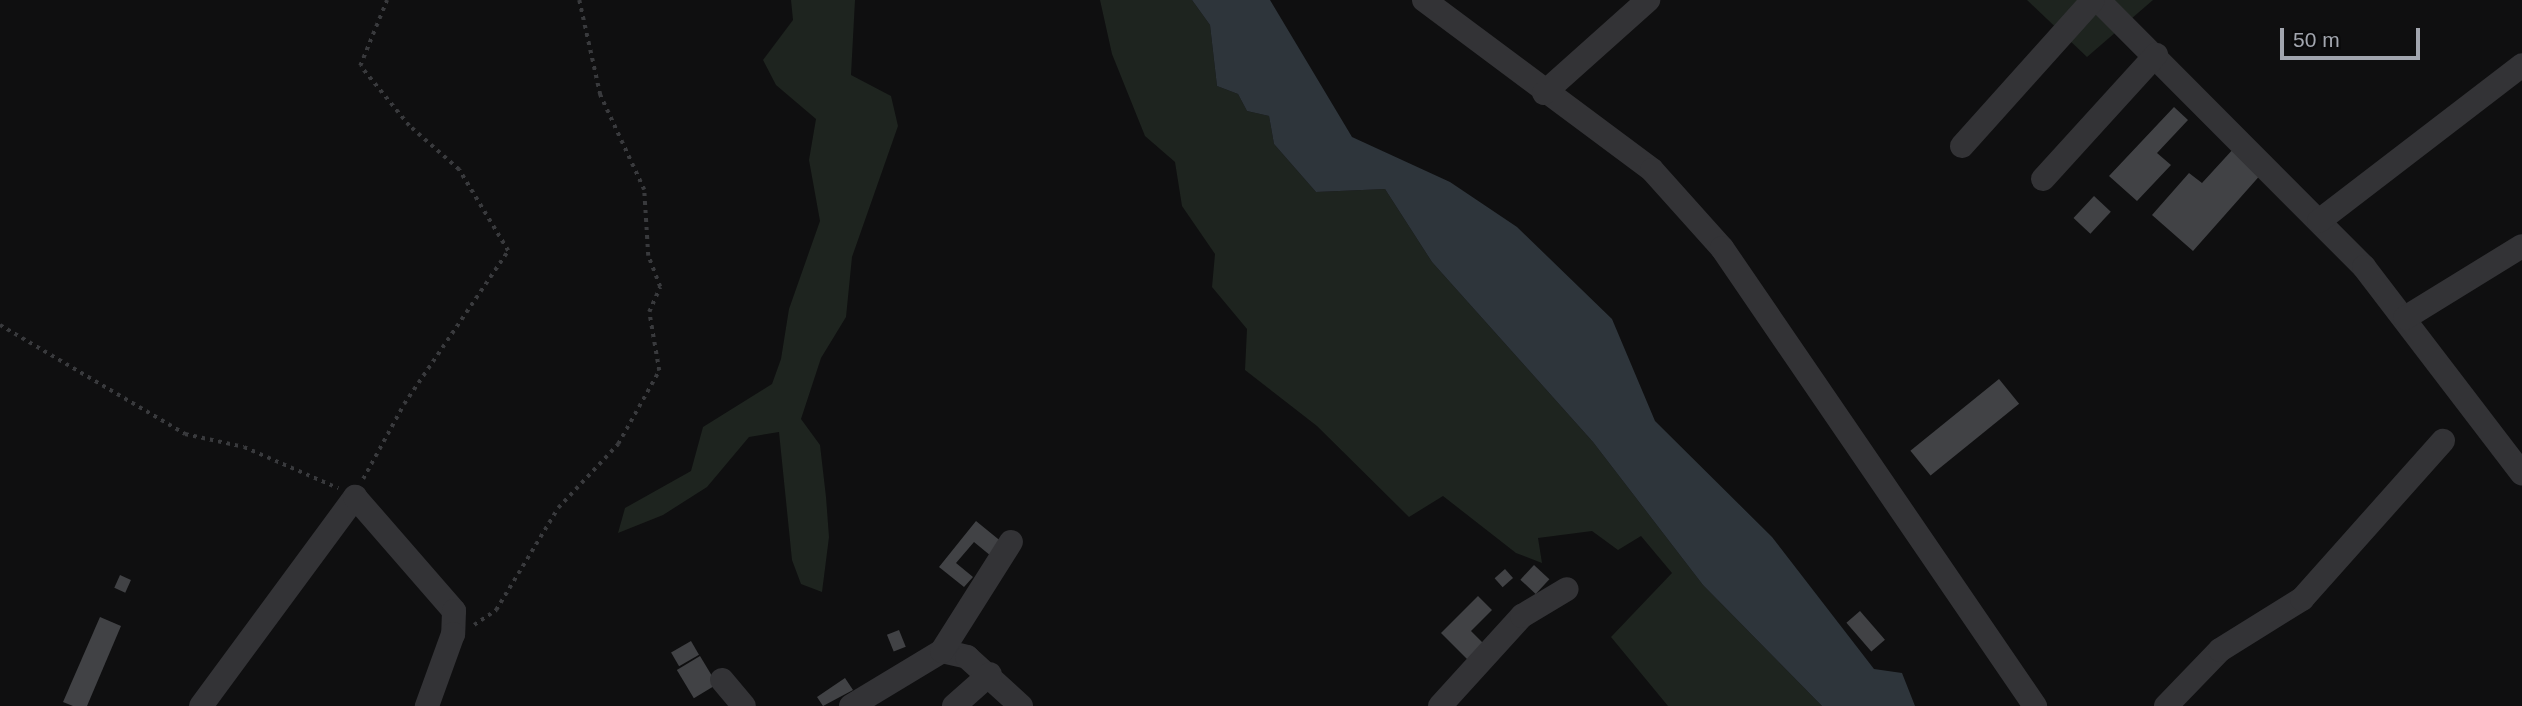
<!DOCTYPE html>
<style>
body{margin:0}
#map{position:relative;width:2522px;height:706px;overflow:hidden;background:#0f0f10;font-family:Arial,sans-serif}
div>[style]{position:absolute}
[style*='--x']{left:calc(var(--x)*1px);top:calc(var(--y)*1px);width:calc(var(--w)*1px);rotate:calc(var(--a)*1deg)}
.green>*{inset:0;background:#1e241f}
.water>*{inset:0;background:#2e353b}
.building>*{inset:0;background:#414245;transform-origin:0 0}
.path>*{height:3.5px;margin-top:-1.75px;transform-origin:0;background:repeating-linear-gradient(90deg,#393a3d 0 3.5px,transparent 0 8.5px)}
.minor>*{height:24px;margin:-12px;padding:0 12px;transform-origin:12px;border-radius:12px;background:#333336}
span{translate:-50% -50%;white-space:nowrap;text-align:center;line-height:1.15;-webkit-text-stroke:6px #0a0a0b;paint-order:stroke}
.scale{position:absolute;left:2280px;top:28px;width:140px;height:32px;box-sizing:border-box;border:4px solid #a2a6af;border-top:0;padding-left:9px;font-size:21px;line-height:24px;white-space:nowrap;color:#a2a6af;-webkit-text-stroke:5px #0a0a0b;paint-order:stroke}
</style>
<div id="map">
<div class="green">
<i style="clip-path:polygon(791px 0,855px 0,851px 75px,891px 96px,898px 126px,852px 257px,846px 317px,821px 358px,801px 419px,820px 445px,826px 497px,829px 537px,822px 592px,801px 584px,792px 560px,779px 432px,749px 437px,707px 487px,663px 515px,618px 533px,625px 508px,691px 471px,703px 427px,772px 384px,781px 359px,789px 309px,820px 221px,809px 160px,816px 119px,776px 85px,763px 60px,793px 20px)"></i>
<i style="clip-path:polygon(1100px 0,1192px 0,1210px 25px,1217px 86px,1238px 94px,1247px 111px,1269px 116px,1274px 144px,1316px 192px,1385px 189px,1432px 262px,1593px 442px,1703px 585px,1822px 706px,1668px 706px,1611px 637px,1672px 573px,1641px 536px,1618px 550px,1592px 531px,1538px 538px,1542px 563px,1516px 553px,1443px 496px,1409px 517px,1317px 426px,1245px 370px,1247px 329px,1212px 287px,1215px 254px,1182px 206px,1175px 162px,1145px 136px,1112px 54px)"></i>
<i style="clip-path:polygon(2027px 0,2153px 0,2087px 57px)"></i>
</div>
<div class="water">
<i style="clip-path:polygon(1192px 0,1270px 0,1352px 137px,1450px 182px,1517px 227px,1612px 319px,1655px 421px,1772px 537px,1874px 669px,1902px 673px,1915px 706px,1822px 706px,1703px 585px,1593px 442px,1432px 262px,1385px 189px,1316px 192px,1274px 144px,1269px 116px,1247px 111px,1238px 94px,1217px 86px,1210px 25px)"></i>
</div>
<div class="building">
<i style="clip-path:polygon(2174px 107px,2188px 120px,2157px 153px,2171px 165px,2137px 201px,2109px 176px)"></i>
<i style="clip-path:polygon(2235px 147px,2263px 172px,2193px 251px,2152px 215px,2189px 173px,2202px 183px)"></i>
<i style="left:2094px;top:196px;width:23px;height:30px;rotate:43deg"></i>
<i style="left:1999px;top:379px;width:32px;height:114px;rotate:51deg"></i>
<i style="clip-path:polygon(976px 521px,1003px 543px,991px 556px,974px 542px,956px 563px,973px 577px,964px 587px,939px 567px)"></i>
<i style="left:1534px;top:565px;width:21px;height:20px;rotate:43deg"></i>
<i style="left:1505px;top:569px;width:12px;height:14px;rotate:48deg"></i>
<i style="left:120px;top:575px;width:12px;height:14px;rotate:24deg"></i>
<i style="clip-path:polygon(1478px 596px,1492px 610px,1471px 631px,1485px 645px,1469px 661px,1441px 633px)"></i>
<i style="left:1860px;top:611px;width:38px;height:18px;rotate:49deg"></i>
<i style="clip-path:polygon(100px 617px,121px 626px,87px 706px,73px 706px,63px 702px)"></i>
<i style="left:899px;top:630px;width:18px;height:13px;rotate:68deg"></i>
<i style="left:691px;top:641px;width:16px;height:23px;rotate:60deg"></i>
<i style="left:700px;top:656px;width:33px;height:27px;rotate:59deg"></i>
<i style="clip-path:polygon(845px 678px,853px 690px,823px 706px,817px 697px)"></i>
</div>
<div class="path">
<i style="--x:0;--y:325;--w:215;--a:30.5"></i>
<i style="--x:185;--y:434;--w:60;--a:12.4"></i>
<i style="--x:244;--y:447;--w:103;--a:23.6"></i>
<i style="--x:363;--y:479;--w:85;--a:-61.3"></i>
<i style="--x:404;--y:404;--w:185;--a:-55.8"></i>
<i style="--x:508;--y:251;--w:95;--a:-121.2"></i>
<i style="--x:459;--y:170;--w:67;--a:-138.7"></i>
<i style="--x:409;--y:126;--w:77;--a:-129.2"></i>
<i style="--x:360;--y:66;--w:71;--a:-67.8"></i>
<i style="--x:474;--y:625;--w:27;--a:-34"></i>
<i style="--x:496;--y:610;--w:119;--a:-58.7"></i>
<i style="--x:558;--y:508;--w:88;--a:-46.8"></i>
<i style="--x:618;--y:444;--w:84;--a:-60.7"></i>
<i style="--x:659;--y:371;--w:60;--a:-99.6"></i>
<i style="--x:649;--y:312;--w:27;--a:-66"></i>
<i style="--x:660;--y:287;--w:33;--a:-111"></i>
<i style="--x:648;--y:256;--w:66;--a:-93.5"></i>
<i style="--x:644;--y:190;--w:105;--a:-114.9"></i>
<i style="--x:600;--y:95;--w:97;--a:-102.5"></i>
</div>
<div class="minor">
<i style="--x:1424;--y:0;--w:284;--a:36.7"></i>
<i style="--x:1652;--y:170;--w:105;--a:48.1"></i>
<i style="--x:1722;--y:248;--w:555;--a:55.65"></i>
<i style="--x:2098;--y:0;--w:377;--a:45.1"></i>
<i style="--x:2364;--y:267;--w:260;--a:52.6"></i>
<i style="--x:1544;--y:93;--w:140;--a:-41.8"></i>
<i style="--x:1962;--y:146;--w:196;--a:-48.1"></i>
<i style="--x:2043;--y:179;--w:168;--a:-47.7"></i>
<i style="--x:2319;--y:221;--w:256;--a:-37.5"></i>
<i style="--x:2405;--y:318;--w:137;--a:-31.6"></i>
<i style="--x:942;--y:651;--w:26;--a:13"></i>
<i style="--x:967;--y:657;--w:73;--a:42.2"></i>
<i style="--x:722;--y:680;--w:34;--a:50"></i>
<i style="--x:201;--y:706;--w:260;--a:-53.6"></i>
<i style="--x:355;--y:497;--w:151;--a:49"></i>
<i style="--x:454;--y:611;--w:23;--a:92"></i>
<i style="--x:453;--y:634;--w:77;--a:109.9"></i>
<i style="--x:851;--y:706;--w:106;--a:-31.1"></i>
<i style="--x:942;--y:651;--w:129;--a:-57.7"></i>
<i style="--x:954;--y:706;--w:48;--a:-41.6"></i>
<i style="--x:1440;--y:706;--w:122;--a:-47.7"></i>
<i style="--x:1522;--y:616;--w:52;--a:-31"></i>
<i style="--x:2166;--y:706;--w:78;--a:-46"></i>
<i style="--x:2220;--y:650;--w:97;--a:-31.9"></i>
<i style="--x:2302;--y:599;--w:212;--a:-48.3"></i>
</div>
<div class="scale">50 m</div>
</div>
